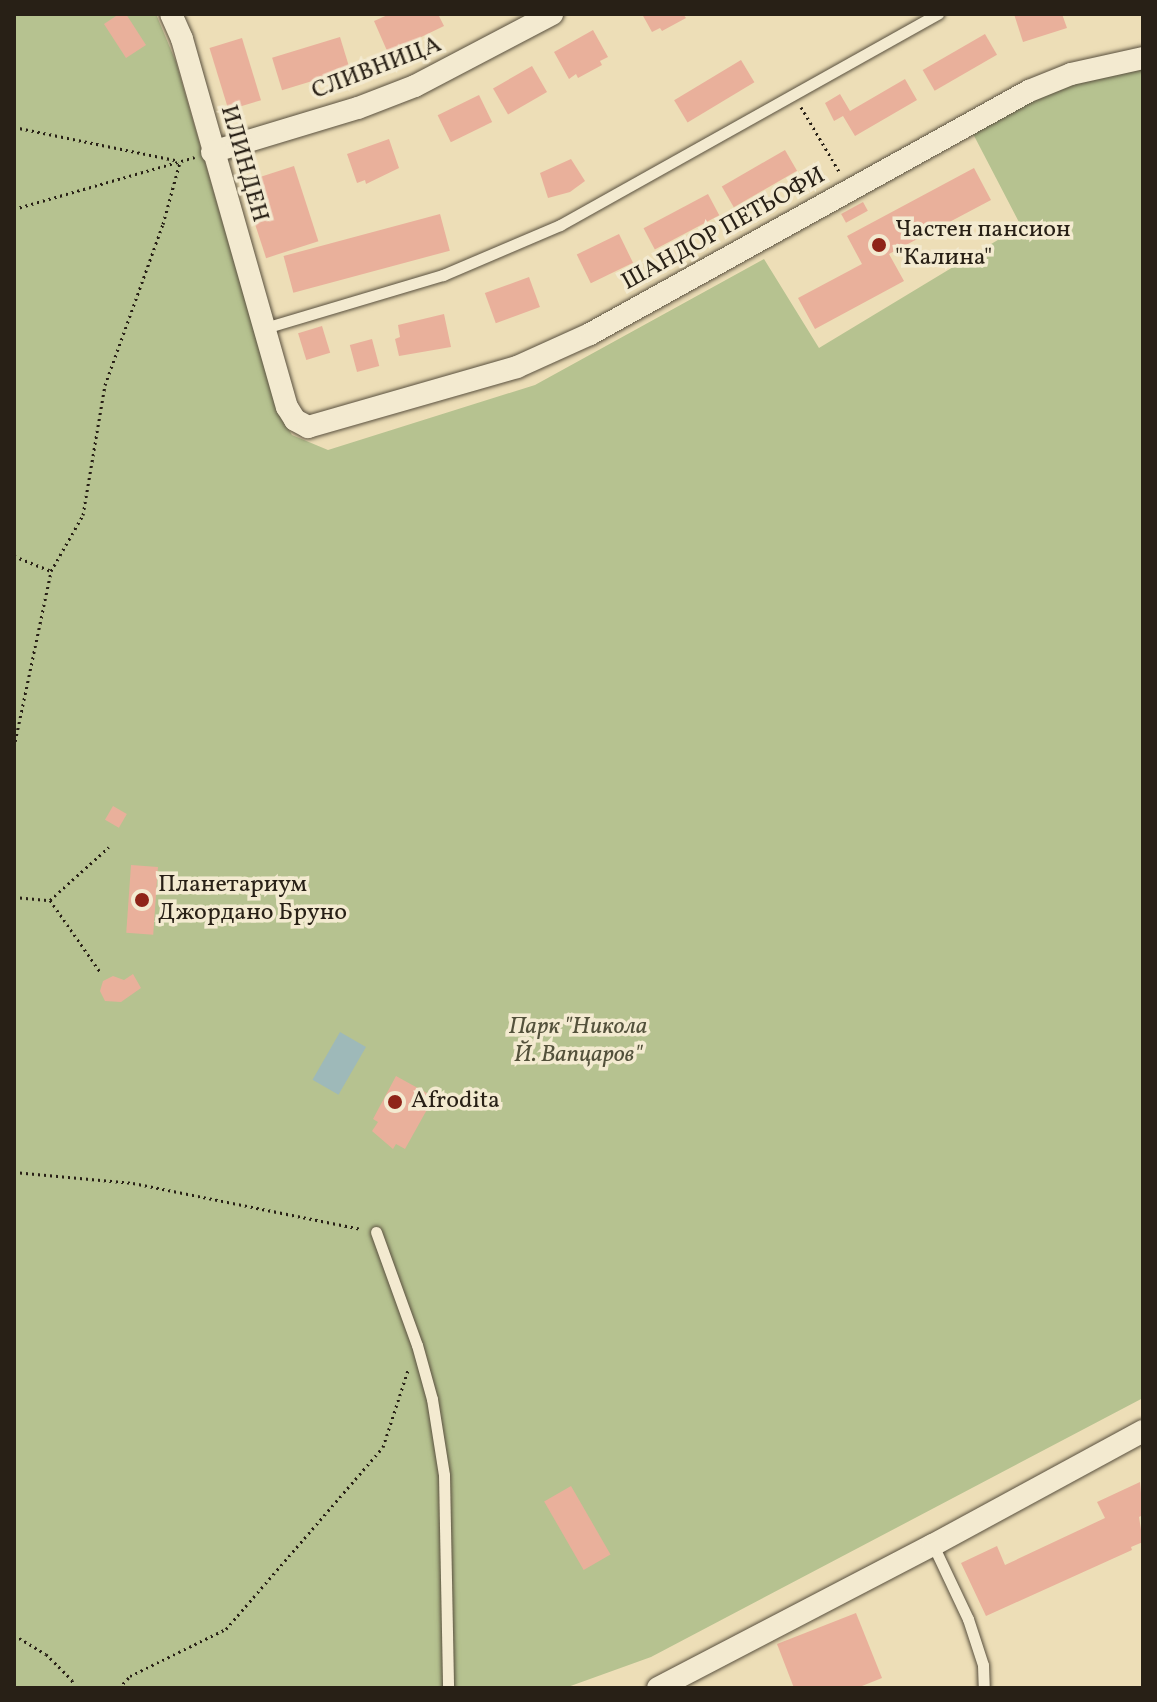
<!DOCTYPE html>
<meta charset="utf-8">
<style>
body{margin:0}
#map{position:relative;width:1157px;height:1702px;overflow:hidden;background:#eddeb7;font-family:Vollkorn,serif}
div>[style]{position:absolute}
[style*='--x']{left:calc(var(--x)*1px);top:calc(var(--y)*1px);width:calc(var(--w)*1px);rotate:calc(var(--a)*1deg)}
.green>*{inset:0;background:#b6c290}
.water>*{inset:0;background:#9eb9b9;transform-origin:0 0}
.building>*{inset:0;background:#e9b09b;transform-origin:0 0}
.path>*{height:3px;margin-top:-1.5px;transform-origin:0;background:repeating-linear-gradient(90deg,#282016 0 2px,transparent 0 6px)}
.roads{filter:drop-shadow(0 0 2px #59503e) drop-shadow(0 0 2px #59503e)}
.service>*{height:11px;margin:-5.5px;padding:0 5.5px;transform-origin:5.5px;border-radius:5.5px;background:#f3ead0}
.minor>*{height:22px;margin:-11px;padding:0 11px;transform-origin:11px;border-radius:11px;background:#f3ead0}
.dots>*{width:22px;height:22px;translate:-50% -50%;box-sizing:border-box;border:4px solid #f3ead0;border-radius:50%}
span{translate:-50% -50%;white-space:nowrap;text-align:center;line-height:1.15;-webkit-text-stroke:7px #f3ead0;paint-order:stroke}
.street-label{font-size:24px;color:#282016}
.poi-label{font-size:24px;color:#282016}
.left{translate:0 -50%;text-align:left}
.park-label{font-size:24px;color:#53513b;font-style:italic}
.frame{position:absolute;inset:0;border:16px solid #282016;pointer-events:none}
</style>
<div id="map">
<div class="green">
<i style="clip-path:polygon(14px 14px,156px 14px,176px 62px,276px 407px,292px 435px,328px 450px,535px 385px,764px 259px,819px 348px,1021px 226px,970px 128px,1028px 98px,1143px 61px,1143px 1398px,651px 1657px,565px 1688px,14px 1688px)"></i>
</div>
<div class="water">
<i style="left:340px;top:1032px;width:30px;height:55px;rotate:30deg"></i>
</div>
<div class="building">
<i style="clip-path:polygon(119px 14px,126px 14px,146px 45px,126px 58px,104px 24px)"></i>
<i style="clip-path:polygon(390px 14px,438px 14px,444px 26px,388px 53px,374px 21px)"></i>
<i style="clip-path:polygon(642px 14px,683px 14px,686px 18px,662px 31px,660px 28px,652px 32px)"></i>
<i style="clip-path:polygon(1014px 14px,1062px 14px,1067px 28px,1023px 42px)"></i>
<i style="clip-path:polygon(593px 30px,608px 57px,600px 61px,602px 65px,578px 78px,576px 74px,569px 79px,554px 52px)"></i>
<i style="left:985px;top:34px;width:24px;height:72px;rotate:60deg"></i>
<i style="left:340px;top:37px;width:34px;height:71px;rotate:73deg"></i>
<i style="left:242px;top:38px;width:65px;height:34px;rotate:73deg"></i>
<i style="left:741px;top:60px;width:26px;height:78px;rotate:59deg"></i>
<i style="left:532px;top:66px;width:30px;height:45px;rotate:60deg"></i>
<i style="clip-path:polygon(905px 79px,917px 100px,855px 136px,843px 116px,834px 121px,825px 103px,840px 94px,850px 111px)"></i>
<i style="left:479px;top:95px;width:30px;height:46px;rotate:64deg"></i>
<i style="clip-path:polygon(389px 139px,399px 168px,366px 184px,365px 180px,357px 183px,347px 154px)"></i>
<i style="left:785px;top:150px;width:24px;height:73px;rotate:60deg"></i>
<i style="clip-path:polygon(571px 159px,585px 181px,570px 192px,548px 198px,540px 173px)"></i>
<i style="left:294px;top:166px;width:79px;height:55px;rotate:72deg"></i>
<i style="clip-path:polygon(974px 168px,991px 200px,889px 254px,904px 281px,815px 329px,798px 298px,862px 264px,847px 236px)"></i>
<i style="left:708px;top:194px;width:24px;height:73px;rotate:62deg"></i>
<i style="left:863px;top:202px;width:10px;height:25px;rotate:61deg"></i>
<i style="left:440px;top:214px;width:38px;height:162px;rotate:75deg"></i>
<i style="left:619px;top:234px;width:32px;height:47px;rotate:64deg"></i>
<i style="left:529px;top:277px;width:32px;height:47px;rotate:70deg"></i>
<i style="clip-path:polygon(444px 314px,451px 347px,399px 356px,395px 339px,400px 337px,398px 325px)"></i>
<i style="left:322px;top:326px;width:28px;height:25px;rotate:73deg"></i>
<i style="left:372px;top:339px;width:28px;height:23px;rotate:75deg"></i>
<i style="left:113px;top:806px;width:16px;height:16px;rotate:30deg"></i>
<i style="left:131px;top:865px;width:27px;height:68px;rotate:4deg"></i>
<i style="clip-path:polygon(133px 974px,141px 988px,121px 1002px,105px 1001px,100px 991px,103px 981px,113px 976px,124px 980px)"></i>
<i style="clip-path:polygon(396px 1076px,434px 1097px,405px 1149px,396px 1144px,393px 1149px,372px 1131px,378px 1122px,373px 1119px)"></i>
<i style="clip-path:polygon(1140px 1482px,1143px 1515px,1139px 1517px,1143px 1542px,1131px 1547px,1132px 1550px,986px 1616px,961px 1563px,997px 1546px,1005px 1565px,1105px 1518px,1097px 1502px)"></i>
<i style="left:571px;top:1486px;width:79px;height:31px;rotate:60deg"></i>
<i style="clip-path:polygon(856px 1613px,882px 1678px,857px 1688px,794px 1688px,777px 1644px)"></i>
</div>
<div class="path">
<i style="--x:801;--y:107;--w:77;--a:59.4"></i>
<i style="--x:14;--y:127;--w:168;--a:11.6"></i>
<i style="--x:14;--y:209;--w:188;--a:-16"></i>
<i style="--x:14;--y:556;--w:40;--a:22"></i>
<i style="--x:14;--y:747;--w:180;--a:-78.1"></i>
<i style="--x:51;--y:571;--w:64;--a:-60.3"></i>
<i style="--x:83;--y:515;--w:132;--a:-80.4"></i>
<i style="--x:105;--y:385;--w:171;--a:-70.2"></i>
<i style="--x:163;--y:224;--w:64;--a:-74.7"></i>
<i style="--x:14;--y:897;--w:36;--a:5"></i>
<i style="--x:50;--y:900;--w:89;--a:55.1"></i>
<i style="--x:50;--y:900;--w:79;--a:-41.9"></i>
<i style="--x:14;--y:1172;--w:120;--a:5.3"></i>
<i style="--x:133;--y:1183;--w:233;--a:11.4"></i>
<i style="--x:14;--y:1635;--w:37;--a:31"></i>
<i style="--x:46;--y:1654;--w:37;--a:45"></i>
<i style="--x:72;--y:1680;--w:8;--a:76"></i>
<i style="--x:119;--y:1688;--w:16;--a:-47"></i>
<i style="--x:130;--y:1676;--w:107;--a:-26.1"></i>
<i style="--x:226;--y:1629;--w:240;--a:-49.2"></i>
<i style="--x:383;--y:1447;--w:81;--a:-72"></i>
</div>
<div class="roads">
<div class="service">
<i style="--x:265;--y:328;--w:186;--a:-16.6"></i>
<i style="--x:443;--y:275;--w:127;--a:-23.1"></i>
<i style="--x:560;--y:225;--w:433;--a:-29.2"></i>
<i style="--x:376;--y:1232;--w:120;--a:70.1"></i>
<i style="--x:417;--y:1345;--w:56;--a:74.5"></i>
<i style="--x:432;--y:1399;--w:77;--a:81"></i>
<i style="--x:444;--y:1475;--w:213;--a:88.9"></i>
<i style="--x:933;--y:1545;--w:82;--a:64.7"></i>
<i style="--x:968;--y:1619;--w:48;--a:71.9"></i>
<i style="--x:983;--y:1665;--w:23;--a:88"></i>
</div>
<div class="minor">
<i style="--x:171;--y:14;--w:27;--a:66"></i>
<i style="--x:182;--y:39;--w:383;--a:74.1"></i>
<i style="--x:287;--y:407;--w:15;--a:58"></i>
<i style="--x:295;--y:420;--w:15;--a:28"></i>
<i style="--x:308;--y:427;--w:217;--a:-16"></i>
<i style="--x:517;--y:367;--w:80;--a:-24.3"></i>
<i style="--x:590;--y:334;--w:502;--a:-28.97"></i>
<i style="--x:1029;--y:91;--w:45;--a:-22"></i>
<i style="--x:1071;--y:74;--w:74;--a:-12.5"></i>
<i style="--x:212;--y:152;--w:152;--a:-16.8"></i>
<i style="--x:358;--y:108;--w:61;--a:-21.1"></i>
<i style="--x:415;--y:86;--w:155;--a:-27.7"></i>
<i style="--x:658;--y:1688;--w:310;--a:-27.5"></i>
<i style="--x:933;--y:1545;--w:239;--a:-28.5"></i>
</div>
</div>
<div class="dots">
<i style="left:879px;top:245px;background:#8f2418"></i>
<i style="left:142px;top:900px;background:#8f2418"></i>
<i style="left:395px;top:1102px;background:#8f2418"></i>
</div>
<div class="street-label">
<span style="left:377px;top:69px;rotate:-21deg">СЛИВНИЦА</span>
<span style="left:243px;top:164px;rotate:74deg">ИЛИНДЕН</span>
<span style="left:724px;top:230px;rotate:-29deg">ШАНДОР ПЕТЬОФИ</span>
</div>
<div class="poi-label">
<span class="left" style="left:895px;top:245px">Частен пансион<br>"Калина"</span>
<span class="left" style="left:158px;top:900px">Планетариум<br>Джордано Бруно</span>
<span class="left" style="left:411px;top:1102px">Afrodita</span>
</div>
<div class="park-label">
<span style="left:578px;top:1042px">Парк "Никола<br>Й. Вапцаров"</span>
</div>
<div class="frame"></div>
</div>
